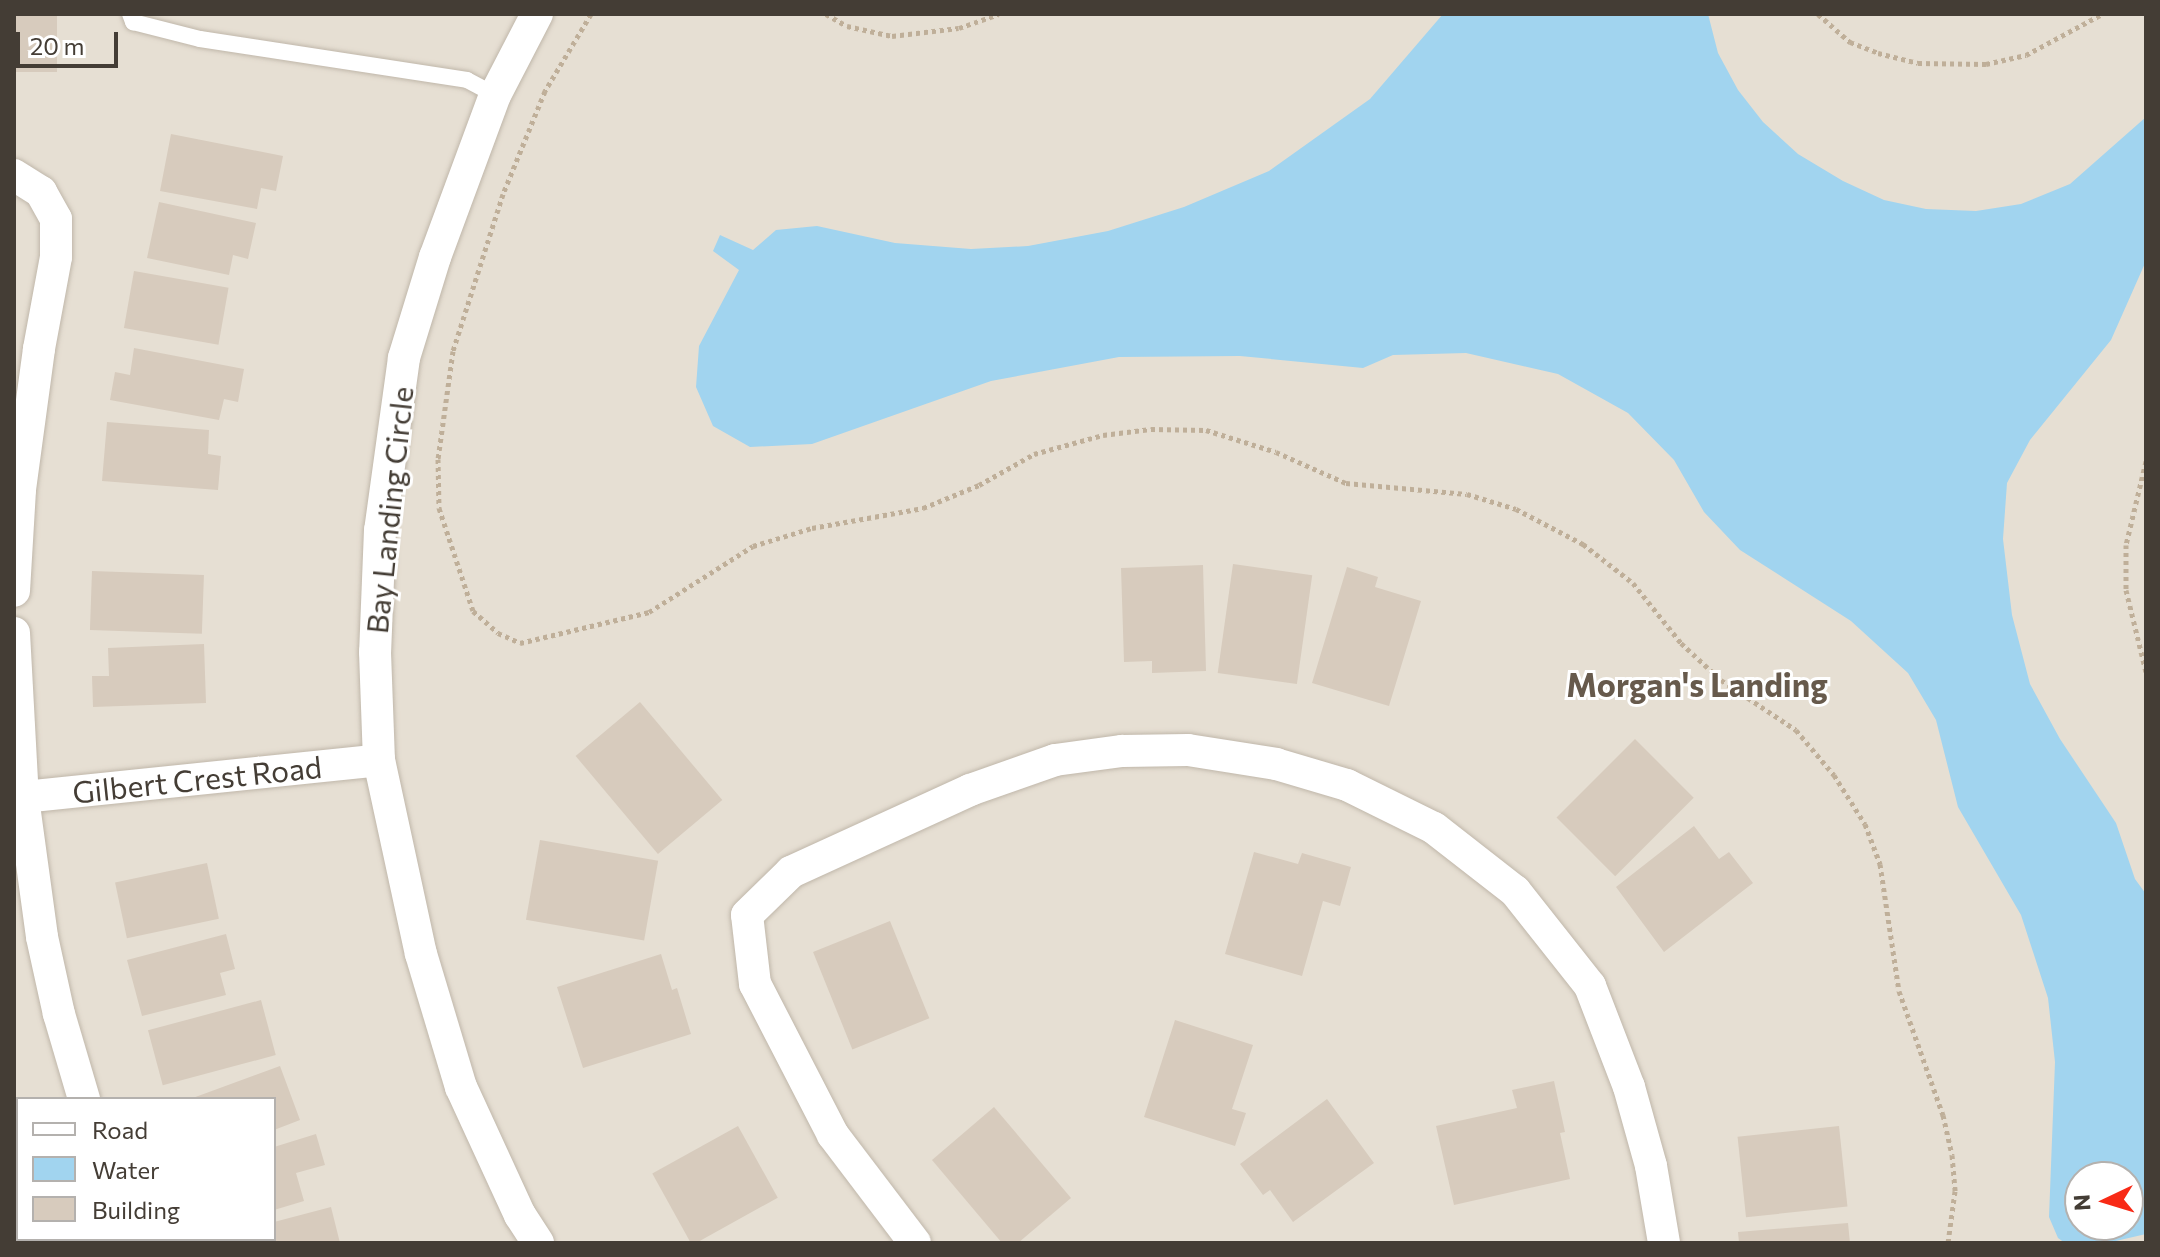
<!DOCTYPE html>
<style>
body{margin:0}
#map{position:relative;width:2160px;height:1257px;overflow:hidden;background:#f2ede5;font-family:Commissioner,sans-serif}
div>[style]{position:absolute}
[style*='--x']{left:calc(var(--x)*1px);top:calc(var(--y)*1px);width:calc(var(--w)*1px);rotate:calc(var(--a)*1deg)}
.residential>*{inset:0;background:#e6dfd3}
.water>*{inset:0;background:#a1d4ef}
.building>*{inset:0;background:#d7cbbd;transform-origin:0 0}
.path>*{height:5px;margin-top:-2.5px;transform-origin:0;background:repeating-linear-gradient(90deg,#bfaf99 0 4px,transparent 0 8px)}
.roads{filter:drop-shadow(0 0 2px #c0b7aa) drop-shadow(0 0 2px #c0b7aa)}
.service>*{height:16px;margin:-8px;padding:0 8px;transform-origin:8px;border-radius:8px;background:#fff}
.minor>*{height:32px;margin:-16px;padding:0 16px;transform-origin:16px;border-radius:16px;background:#fff}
span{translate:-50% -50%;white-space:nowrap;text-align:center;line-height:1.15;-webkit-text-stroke:6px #fff;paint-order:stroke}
.street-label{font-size:30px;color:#443d35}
.neighbourhood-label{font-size:32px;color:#675a4c;font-weight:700}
.frame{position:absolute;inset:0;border:16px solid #443d35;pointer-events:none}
.legend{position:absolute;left:16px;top:1097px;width:260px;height:144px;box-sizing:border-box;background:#fff;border:2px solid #b4b1ae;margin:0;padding:10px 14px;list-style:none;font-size:24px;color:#443d35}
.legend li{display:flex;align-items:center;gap:16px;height:40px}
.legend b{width:40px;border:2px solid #b4b1ae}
.north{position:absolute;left:2064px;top:1161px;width:80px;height:80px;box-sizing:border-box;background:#fff;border:2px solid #b4b1ae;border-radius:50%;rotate:266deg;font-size:22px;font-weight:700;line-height:32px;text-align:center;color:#443d35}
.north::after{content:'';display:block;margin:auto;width:28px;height:36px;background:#f82a16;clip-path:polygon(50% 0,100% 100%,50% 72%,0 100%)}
.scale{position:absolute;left:16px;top:32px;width:102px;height:36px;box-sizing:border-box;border:4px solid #443d35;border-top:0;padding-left:10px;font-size:24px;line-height:28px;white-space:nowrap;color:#443d35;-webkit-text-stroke:6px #fff;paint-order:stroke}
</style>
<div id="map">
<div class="residential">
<i style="clip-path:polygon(evenodd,14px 14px,2146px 14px,2146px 1243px,14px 1243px,14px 14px,18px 1099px,274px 1099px,274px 1239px,18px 1239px,18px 1099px,14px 14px,2080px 1177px,2128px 1177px,2128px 1225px,2080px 1225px,2080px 1177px)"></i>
</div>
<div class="water">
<i style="clip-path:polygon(evenodd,1443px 14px,1708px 14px,1718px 53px,1738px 90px,1763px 122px,1798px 154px,1843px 181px,1884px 200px,1926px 209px,1976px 211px,2021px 204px,2070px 184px,2146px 117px,2146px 261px,2111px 340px,2030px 440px,2007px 483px,2003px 539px,2012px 615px,2030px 684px,2060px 739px,2116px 823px,2135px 879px,2146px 894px,2146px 1234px,2107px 1243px,2065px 1243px,2058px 1238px,2049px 1217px,2055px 1062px,2048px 998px,2021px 915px,1958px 807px,1936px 720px,1908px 673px,1851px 621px,1740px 550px,1704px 512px,1674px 460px,1628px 413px,1558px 374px,1466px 353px,1393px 355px,1363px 368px,1240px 356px,1119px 357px,991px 381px,812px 444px,750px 447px,713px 426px,696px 387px,699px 346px,739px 270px,713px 251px,720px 235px,753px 250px,776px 230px,817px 226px,895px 243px,971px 249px,1028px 246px,1108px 231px,1184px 207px,1269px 171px,1370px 99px,1443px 14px,2080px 1177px,2128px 1177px,2128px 1225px,2080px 1225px,2080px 1177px)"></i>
</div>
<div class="building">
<i style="left:14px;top:14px;width:43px;height:58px"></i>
<i style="clip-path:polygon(171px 134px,283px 156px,276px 191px,261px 188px,257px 209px,160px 191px)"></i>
<i style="clip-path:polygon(159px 202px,256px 223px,248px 259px,233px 255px,229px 275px,147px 258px)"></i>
<i style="left:134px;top:271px;width:96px;height:58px;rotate:10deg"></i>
<i style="clip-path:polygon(134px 348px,244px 369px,238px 402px,224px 399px,219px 420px,110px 400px,115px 372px,130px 375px)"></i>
<i style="clip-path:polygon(107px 422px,209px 430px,208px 454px,221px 456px,218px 490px,102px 481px)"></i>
<i style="left:1233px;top:564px;width:80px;height:110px;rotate:8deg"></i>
<i style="clip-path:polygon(1203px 565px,1206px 671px,1152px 673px,1152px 661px,1124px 662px,1121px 568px)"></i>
<i style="clip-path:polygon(1347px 567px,1378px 577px,1375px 587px,1421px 601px,1389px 706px,1312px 683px)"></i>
<i style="left:92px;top:571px;width:112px;height:59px;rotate:2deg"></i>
<i style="clip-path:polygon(204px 644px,206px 703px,93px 707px,92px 676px,109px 676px,108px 648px)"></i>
<i style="left:640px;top:702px;width:128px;height:84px;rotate:50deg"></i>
<i style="left:1635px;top:739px;width:83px;height:111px;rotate:45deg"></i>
<i style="clip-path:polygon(1694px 826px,1719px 859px,1729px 852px,1753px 883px,1664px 952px,1616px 887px)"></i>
<i style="left:540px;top:840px;width:120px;height:81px;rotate:10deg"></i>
<i style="clip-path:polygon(1254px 852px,1298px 864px,1302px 853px,1351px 867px,1340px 906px,1323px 901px,1302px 976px,1225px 954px)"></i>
<i style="left:207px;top:863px;width:57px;height:94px;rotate:78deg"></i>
<i style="left:890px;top:921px;width:105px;height:83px;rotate:68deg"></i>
<i style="clip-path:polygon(226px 934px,235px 969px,220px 973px,226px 995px,142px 1016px,127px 960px)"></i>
<i style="clip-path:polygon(661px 954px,672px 990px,677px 988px,691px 1034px,583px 1068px,557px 987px)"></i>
<i style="left:261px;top:1000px;width:57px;height:117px;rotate:75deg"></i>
<i style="clip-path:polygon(1175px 1020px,1253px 1045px,1232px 1109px,1246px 1113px,1235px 1146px,1144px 1117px)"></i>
<i style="clip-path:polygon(280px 1066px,300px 1120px,274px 1130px,274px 1099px,190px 1099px)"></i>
<i style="clip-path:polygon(1554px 1081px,1565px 1132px,1560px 1133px,1570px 1179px,1454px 1205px,1436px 1126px,1517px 1108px,1512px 1090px)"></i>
<i style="clip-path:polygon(1327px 1099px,1374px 1163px,1293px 1222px,1270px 1190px,1263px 1195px,1240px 1164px)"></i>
<i style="clip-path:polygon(994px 1107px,1071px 1198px,1018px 1243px,1002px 1243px,932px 1160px)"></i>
<i style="left:738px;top:1126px;width:82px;height:98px;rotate:61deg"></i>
<i style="left:1839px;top:1126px;width:81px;height:102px;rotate:84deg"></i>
<i style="clip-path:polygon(316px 1134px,325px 1165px,296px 1173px,304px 1201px,274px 1210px,274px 1147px)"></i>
<i style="clip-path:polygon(14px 1139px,18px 1149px,18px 1207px,14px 1209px)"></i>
<i style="clip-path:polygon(331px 1207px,340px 1243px,221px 1243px,219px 1239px,274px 1239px,274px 1222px)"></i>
<i style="clip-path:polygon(1848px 1223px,1850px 1243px,1739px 1243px,1738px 1232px)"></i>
</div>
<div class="path">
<i style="--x:591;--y:14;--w:90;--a:120.9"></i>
<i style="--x:545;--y:91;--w:111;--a:112.2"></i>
<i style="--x:503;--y:194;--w:165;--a:107.7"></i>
<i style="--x:453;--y:351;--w:109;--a:97.9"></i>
<i style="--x:438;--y:459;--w:49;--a:88.8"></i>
<i style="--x:439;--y:508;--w:108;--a:71.7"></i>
<i style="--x:473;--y:611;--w:33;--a:41"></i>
<i style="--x:498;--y:633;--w:24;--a:24"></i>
<i style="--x:520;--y:643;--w:133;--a:-13.5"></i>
<i style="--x:649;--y:612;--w:123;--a:-32.4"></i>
<i style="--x:753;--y:546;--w:62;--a:-17"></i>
<i style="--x:812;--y:528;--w:113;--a:-10.2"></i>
<i style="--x:923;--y:508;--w:61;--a:-22.3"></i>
<i style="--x:979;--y:485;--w:63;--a:-29.4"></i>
<i style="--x:1034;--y:454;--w:72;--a:-15.4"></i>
<i style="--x:1103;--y:435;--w:48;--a:-7.1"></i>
<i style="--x:1151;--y:429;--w:55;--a:1"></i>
<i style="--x:1206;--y:430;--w:73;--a:17.4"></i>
<i style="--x:1276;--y:452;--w:77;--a:23.9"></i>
<i style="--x:1346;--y:483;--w:121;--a:5.2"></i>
<i style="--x:1467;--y:494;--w:51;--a:17"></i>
<i style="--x:1516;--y:509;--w:76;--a:27.6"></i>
<i style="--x:1583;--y:544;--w:63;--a:38"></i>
<i style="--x:1633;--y:583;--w:77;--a:51.3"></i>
<i style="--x:1681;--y:643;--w:54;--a:42.8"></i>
<i style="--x:1721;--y:680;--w:90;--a:33.7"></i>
<i style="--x:1796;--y:730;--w:59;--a:49.8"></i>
<i style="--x:1834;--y:775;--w:58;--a:57.7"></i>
<i style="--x:1865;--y:824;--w:43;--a:69.4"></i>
<i style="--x:1880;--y:864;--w:128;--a:81.5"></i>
<i style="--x:1899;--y:991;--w:132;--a:70.5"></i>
<i style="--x:1943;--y:1115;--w:41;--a:77.3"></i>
<i style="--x:1952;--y:1155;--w:36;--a:85"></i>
<i style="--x:1955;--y:1191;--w:52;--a:97.7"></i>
<i style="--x:826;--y:14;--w:24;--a:30"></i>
<i style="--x:847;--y:26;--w:46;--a:12.5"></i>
<i style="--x:892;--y:36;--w:67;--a:-6.8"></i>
<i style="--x:959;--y:28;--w:42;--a:-19.3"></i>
<i style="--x:1818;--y:14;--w:43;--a:41.2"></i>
<i style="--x:1850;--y:42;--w:30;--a:21"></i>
<i style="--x:1878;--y:53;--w:41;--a:14"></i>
<i style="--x:1918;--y:63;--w:68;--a:0.8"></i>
<i style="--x:1986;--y:64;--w:41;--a:-12.7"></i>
<i style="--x:2026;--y:55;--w:86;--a:-28.3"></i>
<i style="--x:2146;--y:461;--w:86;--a:103.4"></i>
<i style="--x:2126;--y:545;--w:45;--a:90"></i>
<i style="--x:2126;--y:590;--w:84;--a:76.3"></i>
</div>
<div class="roads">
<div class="service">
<i style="--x:130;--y:14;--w:9;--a:69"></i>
<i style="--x:133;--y:22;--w:69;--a:14.2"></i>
<i style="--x:200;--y:39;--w:270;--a:8.7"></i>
<i style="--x:467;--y:80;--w:32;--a:28"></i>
</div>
<div class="minor">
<i style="--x:537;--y:14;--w:91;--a:117.4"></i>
<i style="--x:495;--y:95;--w:173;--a:110.3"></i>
<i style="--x:435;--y:257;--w:106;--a:107.1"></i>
<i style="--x:404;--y:358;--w:174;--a:97.9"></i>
<i style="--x:380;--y:530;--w:122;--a:92.3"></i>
<i style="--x:375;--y:652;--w:108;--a:87.9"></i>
<i style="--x:379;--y:760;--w:198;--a:77.8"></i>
<i style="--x:421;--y:954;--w:139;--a:73.3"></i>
<i style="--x:461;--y:1087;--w:141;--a:65.3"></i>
<i style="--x:520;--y:1215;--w:33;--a:57"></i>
<i style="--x:14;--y:175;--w:32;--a:32"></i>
<i style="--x:41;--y:192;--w:31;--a:61"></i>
<i style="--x:56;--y:219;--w:38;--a:90"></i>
<i style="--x:56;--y:257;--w:94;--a:100.5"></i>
<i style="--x:39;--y:349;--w:142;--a:97.7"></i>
<i style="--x:20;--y:490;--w:101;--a:93.4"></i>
<i style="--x:14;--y:633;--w:165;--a:86.9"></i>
<i style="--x:23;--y:798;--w:140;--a:82.2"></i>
<i style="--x:42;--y:937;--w:79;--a:77.6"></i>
<i style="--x:59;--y:1014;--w:89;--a:73.6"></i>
<i style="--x:14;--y:798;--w:367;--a:-5.9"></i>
<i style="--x:135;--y:1239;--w:4;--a:76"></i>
<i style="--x:915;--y:1243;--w:136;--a:-127.2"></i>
<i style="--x:833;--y:1135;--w:170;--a:-117.3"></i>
<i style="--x:755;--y:984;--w:69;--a:-96.6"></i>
<i style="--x:747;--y:915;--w:62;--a:-44.3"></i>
<i style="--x:791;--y:872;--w:197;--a:-24.6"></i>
<i style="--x:970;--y:790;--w:90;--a:-19.4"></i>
<i style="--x:1055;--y:760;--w:68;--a:-7.7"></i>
<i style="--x:1122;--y:751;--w:66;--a:-0.9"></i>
<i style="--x:1188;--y:750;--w:89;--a:9"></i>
<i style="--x:1276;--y:764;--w:74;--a:16.5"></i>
<i style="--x:1347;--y:785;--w:97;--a:26.3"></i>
<i style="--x:1434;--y:828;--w:103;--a:37.9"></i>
<i style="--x:1515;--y:891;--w:121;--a:51.7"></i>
<i style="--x:1590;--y:986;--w:108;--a:68.9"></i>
<i style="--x:1629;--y:1087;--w:82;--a:74.4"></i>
<i style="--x:1651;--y:1166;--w:78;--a:80.4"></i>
</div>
</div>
<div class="street-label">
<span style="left:389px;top:510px;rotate:-84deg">Bay Landing Circle</span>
<span style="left:197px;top:779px;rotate:-6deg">Gilbert Crest Road</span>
</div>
<div class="neighbourhood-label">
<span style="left:1697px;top:684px">Morgan's Landing</span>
</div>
<div class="frame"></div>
<ul class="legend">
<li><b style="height:10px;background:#fff"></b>Road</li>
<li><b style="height:22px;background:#a1d4ef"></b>Water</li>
<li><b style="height:22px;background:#d7cbbd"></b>Building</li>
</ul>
<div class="north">N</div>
<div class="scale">20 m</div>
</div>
